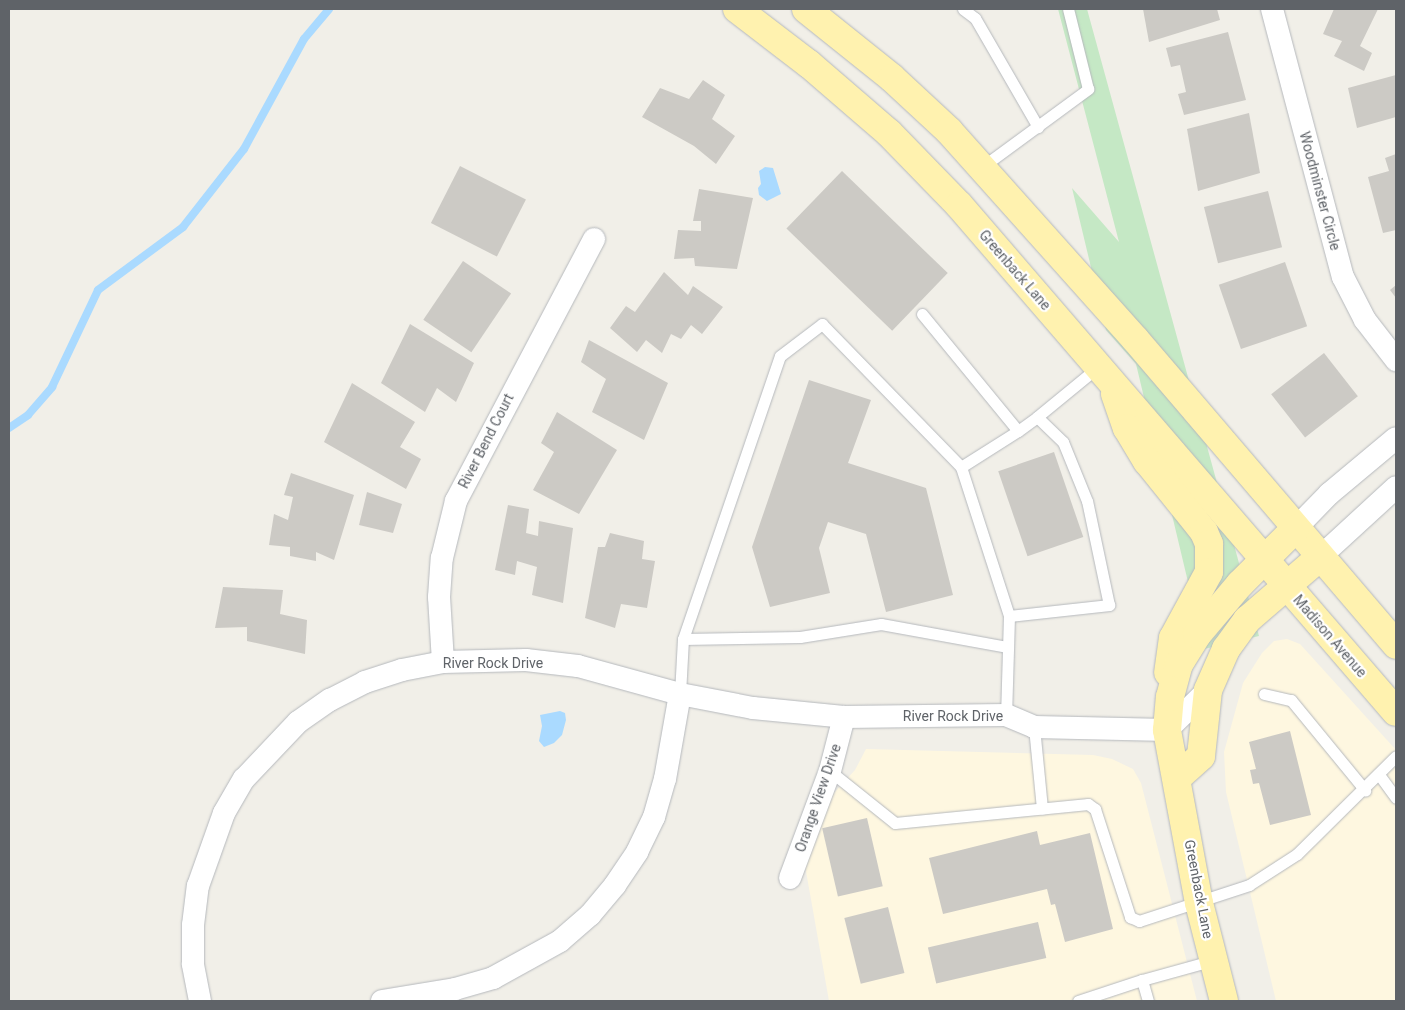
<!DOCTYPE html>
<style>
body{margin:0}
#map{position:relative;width:1405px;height:1010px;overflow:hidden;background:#f1efe8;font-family:Roboto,sans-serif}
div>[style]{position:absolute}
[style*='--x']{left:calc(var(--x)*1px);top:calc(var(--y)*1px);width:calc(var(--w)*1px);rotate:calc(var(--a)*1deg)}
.commercial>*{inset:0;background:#fef7e0}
.green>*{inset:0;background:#c5e8c5}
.water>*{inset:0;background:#aadaff}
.stream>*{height:8px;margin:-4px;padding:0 4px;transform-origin:4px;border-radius:4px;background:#aadaff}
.building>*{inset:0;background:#cccac5;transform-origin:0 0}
.roads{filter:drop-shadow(0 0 1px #b5b8bc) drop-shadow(0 0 1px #b5b8bc)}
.service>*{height:11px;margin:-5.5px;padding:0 5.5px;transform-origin:5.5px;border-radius:5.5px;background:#fff}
.minor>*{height:22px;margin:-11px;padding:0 11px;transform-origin:11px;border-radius:11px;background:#fff}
.primary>*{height:28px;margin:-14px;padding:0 14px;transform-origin:14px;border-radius:14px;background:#fff2af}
span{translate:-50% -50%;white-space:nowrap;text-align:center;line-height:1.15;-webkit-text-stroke:4.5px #fff;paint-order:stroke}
.street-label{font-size:14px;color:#5f6368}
.frame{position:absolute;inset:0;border:10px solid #5f6368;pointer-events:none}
</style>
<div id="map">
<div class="commercial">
<i style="clip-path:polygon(1287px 639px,1300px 644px,1396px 750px,1396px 1001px,1276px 1001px,1226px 792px,1224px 752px,1243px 683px,1262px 653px,1274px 641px)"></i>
<i style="clip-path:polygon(866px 749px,1093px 755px,1112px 759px,1133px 769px,1141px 783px,1197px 1001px,829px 1001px,804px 860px,823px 805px,855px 770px)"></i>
</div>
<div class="green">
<i style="clip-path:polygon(1058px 9px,1087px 9px,1259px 636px,1204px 649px,1136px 364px,1106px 330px,1072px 188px,1119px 242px)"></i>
</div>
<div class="water">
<i style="clip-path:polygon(765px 167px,773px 168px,781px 194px,767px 201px,759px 195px,758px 188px,761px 184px,759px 171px)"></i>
<i style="clip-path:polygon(560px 711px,565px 713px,566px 720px,562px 735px,554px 743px,544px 747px,539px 741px,542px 726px,540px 715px)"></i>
</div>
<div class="stream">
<i style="--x:9;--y:428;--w:23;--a:-34"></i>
<i style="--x:28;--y:415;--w:37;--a:-49"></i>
<i style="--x:52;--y:387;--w:107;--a:-64.6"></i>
<i style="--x:98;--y:290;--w:106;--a:-36.5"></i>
<i style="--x:183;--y:227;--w:99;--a:-52"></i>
<i style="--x:244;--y:149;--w:125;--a:-61.4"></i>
<i style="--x:304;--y:39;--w:39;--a:-50"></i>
</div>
<div class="building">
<i style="clip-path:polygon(1143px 9px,1217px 9px,1220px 20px,1149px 42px)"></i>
<i style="clip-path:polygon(1334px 9px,1378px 9px,1360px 46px,1372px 53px,1364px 71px,1334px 56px,1342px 41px,1323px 34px)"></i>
<i style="clip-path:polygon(1228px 32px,1246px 100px,1184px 115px,1178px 94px,1186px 92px,1180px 65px,1171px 67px,1166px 48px)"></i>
<i style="clip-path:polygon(1396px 75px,1396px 117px,1357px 128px,1348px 88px)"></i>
<i style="clip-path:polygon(703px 80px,725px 95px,712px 119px,735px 136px,716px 164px,694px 146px,642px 117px,660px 88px,689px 99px)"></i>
<i style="clip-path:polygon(1249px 113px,1260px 173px,1198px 191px,1187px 129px)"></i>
<i style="clip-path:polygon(1396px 154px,1396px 230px,1383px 233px,1368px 177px,1389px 171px,1385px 158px)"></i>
<i style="left:460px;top:166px;width:74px;height:64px;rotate:27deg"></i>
<i style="left:842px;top:171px;width:147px;height:80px;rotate:44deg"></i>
<i style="clip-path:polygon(699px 189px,753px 198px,737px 269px,695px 266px,694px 258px,674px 259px,678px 230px,701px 231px,701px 221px,693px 221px)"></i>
<i style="left:1268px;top:191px;width:58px;height:66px;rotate:76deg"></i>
<i style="left:463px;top:261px;width:58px;height:71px;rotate:34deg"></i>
<i style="left:1285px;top:262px;width:68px;height:70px;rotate:71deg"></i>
<i style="clip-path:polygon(664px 272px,688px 295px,693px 286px,723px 307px,702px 334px,691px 325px,681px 339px,671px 334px,662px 353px,646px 340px,637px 352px,610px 328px,626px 306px,635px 312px)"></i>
<i style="clip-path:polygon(1396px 285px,1396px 298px,1390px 290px)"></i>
<i style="clip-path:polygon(410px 324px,474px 363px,456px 402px,437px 388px,425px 412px,381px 383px)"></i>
<i style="clip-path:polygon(589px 340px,668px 383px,644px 440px,592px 412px,606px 379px,581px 362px)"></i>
<i style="left:1324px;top:353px;width:55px;height:67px;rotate:52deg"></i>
<i style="clip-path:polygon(809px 380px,871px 400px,848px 463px,926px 488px,953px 595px,886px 612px,866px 534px,828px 522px,819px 548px,830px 593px,770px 607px,752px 547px)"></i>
<i style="clip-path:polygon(352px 383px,415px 422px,400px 447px,421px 459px,406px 489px,324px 442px)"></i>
<i style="clip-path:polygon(557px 412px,617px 450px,579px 514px,533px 490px,554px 452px,541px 443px)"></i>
<i style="left:1054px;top:452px;width:90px;height:59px;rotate:71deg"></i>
<i style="clip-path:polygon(291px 473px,354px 495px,334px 560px,316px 552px,316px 561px,290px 556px,290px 547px,269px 545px,274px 514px,288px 520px,293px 497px,284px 495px)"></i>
<i style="clip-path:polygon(367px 492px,402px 504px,393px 533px,359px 525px)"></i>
<i style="clip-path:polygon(508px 505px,529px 509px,526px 533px,538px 536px,539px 521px,573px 528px,563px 603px,532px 595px,537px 567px,517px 561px,515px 575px,495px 570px)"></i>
<i style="clip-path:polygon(610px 533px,644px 541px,642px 559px,655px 561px,647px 608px,621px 604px,615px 628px,585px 618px,598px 547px,605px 547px)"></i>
<i style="clip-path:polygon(223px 587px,283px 590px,280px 614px,307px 620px,305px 654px,247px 641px,247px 627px,215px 628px)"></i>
<i style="clip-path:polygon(1290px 731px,1311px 815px,1270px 825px,1259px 783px,1253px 784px,1250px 770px,1256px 769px,1249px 742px)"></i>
<i style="left:867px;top:818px;width:70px;height:46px;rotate:77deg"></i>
<i style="clip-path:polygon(1037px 831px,1040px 845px,1090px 833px,1113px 929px,1065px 942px,1055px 904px,1051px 905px,1047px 889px,943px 914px,929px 858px)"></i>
<i style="left:888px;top:907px;width:68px;height:45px;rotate:76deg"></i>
<i style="left:1038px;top:922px;width:37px;height:113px;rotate:77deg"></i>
</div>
<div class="roads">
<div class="service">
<i style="--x:963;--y:9;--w:15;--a:37"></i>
<i style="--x:975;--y:18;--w:126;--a:60"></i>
<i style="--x:982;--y:167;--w:132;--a:-36.3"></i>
<i style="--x:1088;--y:89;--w:82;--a:-104"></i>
<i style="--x:922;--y:314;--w:151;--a:50.6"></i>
<i style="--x:1018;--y:431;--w:24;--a:-36"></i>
<i style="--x:961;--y:467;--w:67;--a:-32.3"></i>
<i style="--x:1009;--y:616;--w:101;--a:-6.3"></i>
<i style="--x:1109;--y:605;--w:106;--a:-101.9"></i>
<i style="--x:1087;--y:501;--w:64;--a:-112.1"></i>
<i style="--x:1063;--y:442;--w:36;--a:-136"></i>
<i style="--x:1037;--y:417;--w:80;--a:-39.4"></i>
<i style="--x:683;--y:639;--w:117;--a:-1"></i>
<i style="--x:800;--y:637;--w:82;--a:-9.1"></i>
<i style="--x:881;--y:624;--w:129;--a:10.3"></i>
<i style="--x:680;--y:694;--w:55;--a:-86.9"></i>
<i style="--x:683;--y:639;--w:299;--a:-71.1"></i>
<i style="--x:780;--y:356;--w:53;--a:-37.3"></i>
<i style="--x:822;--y:324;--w:199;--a:45.8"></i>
<i style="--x:961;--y:467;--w:157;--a:72.1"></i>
<i style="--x:1009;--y:616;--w:99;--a:91.7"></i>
<i style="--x:1264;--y:694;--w:28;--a:13"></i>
<i style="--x:1291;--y:700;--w:117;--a:50.6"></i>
<i style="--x:1034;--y:727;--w:82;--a:84.4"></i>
<i style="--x:830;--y:771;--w:83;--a:38.7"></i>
<i style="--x:895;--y:823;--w:194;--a:-5.6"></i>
<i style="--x:1088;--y:804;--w:9;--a:36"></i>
<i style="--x:1095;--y:809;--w:114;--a:72"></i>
<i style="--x:1130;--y:917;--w:10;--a:24"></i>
<i style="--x:1139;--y:921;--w:116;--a:-18.1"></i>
<i style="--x:1249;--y:885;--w:57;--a:-32.9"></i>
<i style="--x:1297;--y:854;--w:139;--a:-44.7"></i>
<i style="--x:1380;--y:776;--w:27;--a:54"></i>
<i style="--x:1078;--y:1001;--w:67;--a:-18.2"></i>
<i style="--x:1148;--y:1001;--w:22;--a:-106"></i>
<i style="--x:1142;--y:980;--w:75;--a:-15.5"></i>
</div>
<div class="minor">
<i style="--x:1272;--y:9;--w:277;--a:75.2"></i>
<i style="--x:1343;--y:277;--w:48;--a:62.9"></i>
<i style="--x:1365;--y:320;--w:51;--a:52.2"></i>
<i style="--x:1295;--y:529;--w:49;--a:-45.8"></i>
<i style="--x:1329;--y:494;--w:87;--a:-39.9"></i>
<i style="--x:1320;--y:557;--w:103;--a:-42.6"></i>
<i style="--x:443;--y:662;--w:65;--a:-93.5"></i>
<i style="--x:439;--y:597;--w:39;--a:-86"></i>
<i style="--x:442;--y:558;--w:59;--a:-76.2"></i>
<i style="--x:456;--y:501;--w:296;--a:-62.2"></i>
<i style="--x:790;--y:878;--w:114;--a:-69.5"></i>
<i style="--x:830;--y:771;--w:56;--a:-75.5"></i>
<i style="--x:200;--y:1001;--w:38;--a:-101"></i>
<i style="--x:193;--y:964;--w:39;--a:-90"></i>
<i style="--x:193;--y:925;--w:39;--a:-83"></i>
<i style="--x:198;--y:886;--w:77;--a:-70.4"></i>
<i style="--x:224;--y:813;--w:39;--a:-60"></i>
<i style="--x:244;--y:779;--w:79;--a:-46.5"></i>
<i style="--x:298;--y:722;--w:39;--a:-35"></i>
<i style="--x:330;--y:700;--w:39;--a:-27"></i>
<i style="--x:365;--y:682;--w:39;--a:-18"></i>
<i style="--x:402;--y:670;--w:42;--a:-11"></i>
<i style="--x:443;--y:662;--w:83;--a:-1.4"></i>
<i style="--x:526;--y:660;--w:52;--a:6.6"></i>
<i style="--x:578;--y:666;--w:106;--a:15.4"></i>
<i style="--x:680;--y:694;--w:74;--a:10.9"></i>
<i style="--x:753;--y:708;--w:91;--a:5.6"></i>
<i style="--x:844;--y:717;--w:162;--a:-0.7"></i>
<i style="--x:1006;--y:715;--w:30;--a:23"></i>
<i style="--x:1034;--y:727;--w:133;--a:1.3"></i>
<i style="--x:1167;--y:730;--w:57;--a:-44.3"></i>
<i style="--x:382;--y:1001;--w:74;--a:-9.3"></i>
<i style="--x:455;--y:989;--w:40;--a:-16"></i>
<i style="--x:493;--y:978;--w:77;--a:-28.9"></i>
<i style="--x:560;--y:941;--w:40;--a:-41"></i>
<i style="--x:590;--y:915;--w:39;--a:-50"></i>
<i style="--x:615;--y:885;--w:40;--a:-56"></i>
<i style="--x:637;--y:852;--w:39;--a:-64"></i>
<i style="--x:654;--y:817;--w:40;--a:-74"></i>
<i style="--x:665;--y:779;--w:86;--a:-80"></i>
</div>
<div class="primary">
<i style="--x:737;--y:9;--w:91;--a:37.4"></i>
<i style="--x:809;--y:64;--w:106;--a:40.8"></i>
<i style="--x:889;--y:133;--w:100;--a:45.8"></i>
<i style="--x:959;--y:205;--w:669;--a:49.24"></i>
<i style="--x:806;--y:9;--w:110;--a:38.7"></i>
<i style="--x:892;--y:78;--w:78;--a:42.9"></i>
<i style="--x:949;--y:131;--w:279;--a:48.2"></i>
<i style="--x:1135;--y:339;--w:402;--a:49.5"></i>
<i style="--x:1115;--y:394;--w:36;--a:71"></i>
<i style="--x:1127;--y:428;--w:39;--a:59"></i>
<i style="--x:1147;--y:461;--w:91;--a:51.2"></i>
<i style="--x:1204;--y:532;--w:13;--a:67"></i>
<i style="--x:1209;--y:544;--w:28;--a:90"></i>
<i style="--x:1209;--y:572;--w:75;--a:118.6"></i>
<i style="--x:1173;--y:638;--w:35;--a:98"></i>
<i style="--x:1178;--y:777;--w:31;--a:-42"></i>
<i style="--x:1201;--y:756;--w:66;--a:-83.9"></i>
<i style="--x:1208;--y:690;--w:45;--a:-66.3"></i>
<i style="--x:1226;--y:649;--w:36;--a:-54"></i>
<i style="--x:1247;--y:620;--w:96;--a:-40.8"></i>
<i style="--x:1224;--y:1001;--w:101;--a:-104.3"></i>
<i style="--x:1199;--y:903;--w:176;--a:-100.5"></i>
<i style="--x:1167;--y:730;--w:33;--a:-85"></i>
<i style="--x:1170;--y:697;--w:34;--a:-75"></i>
<i style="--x:1179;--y:664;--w:34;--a:-58"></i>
<i style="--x:1197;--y:635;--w:67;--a:-49.9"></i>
<i style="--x:1240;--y:584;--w:78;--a:-45"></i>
</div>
</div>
<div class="street-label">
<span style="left:1320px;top:191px;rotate:75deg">Woodminster Circle</span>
<span style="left:1015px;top:270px;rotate:49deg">Greenback Lane</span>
<span style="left:486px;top:441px;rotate:-63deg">River Bend Court</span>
<span style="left:1330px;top:636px;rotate:49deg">Madison Avenue</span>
<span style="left:493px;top:663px">River Rock Drive</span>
<span style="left:953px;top:716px">River Rock Drive</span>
<span style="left:818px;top:798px;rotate:-71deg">Orange View Drive</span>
<span style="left:1199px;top:889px;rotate:79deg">Greenback Lane</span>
</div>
<div class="frame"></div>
</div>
